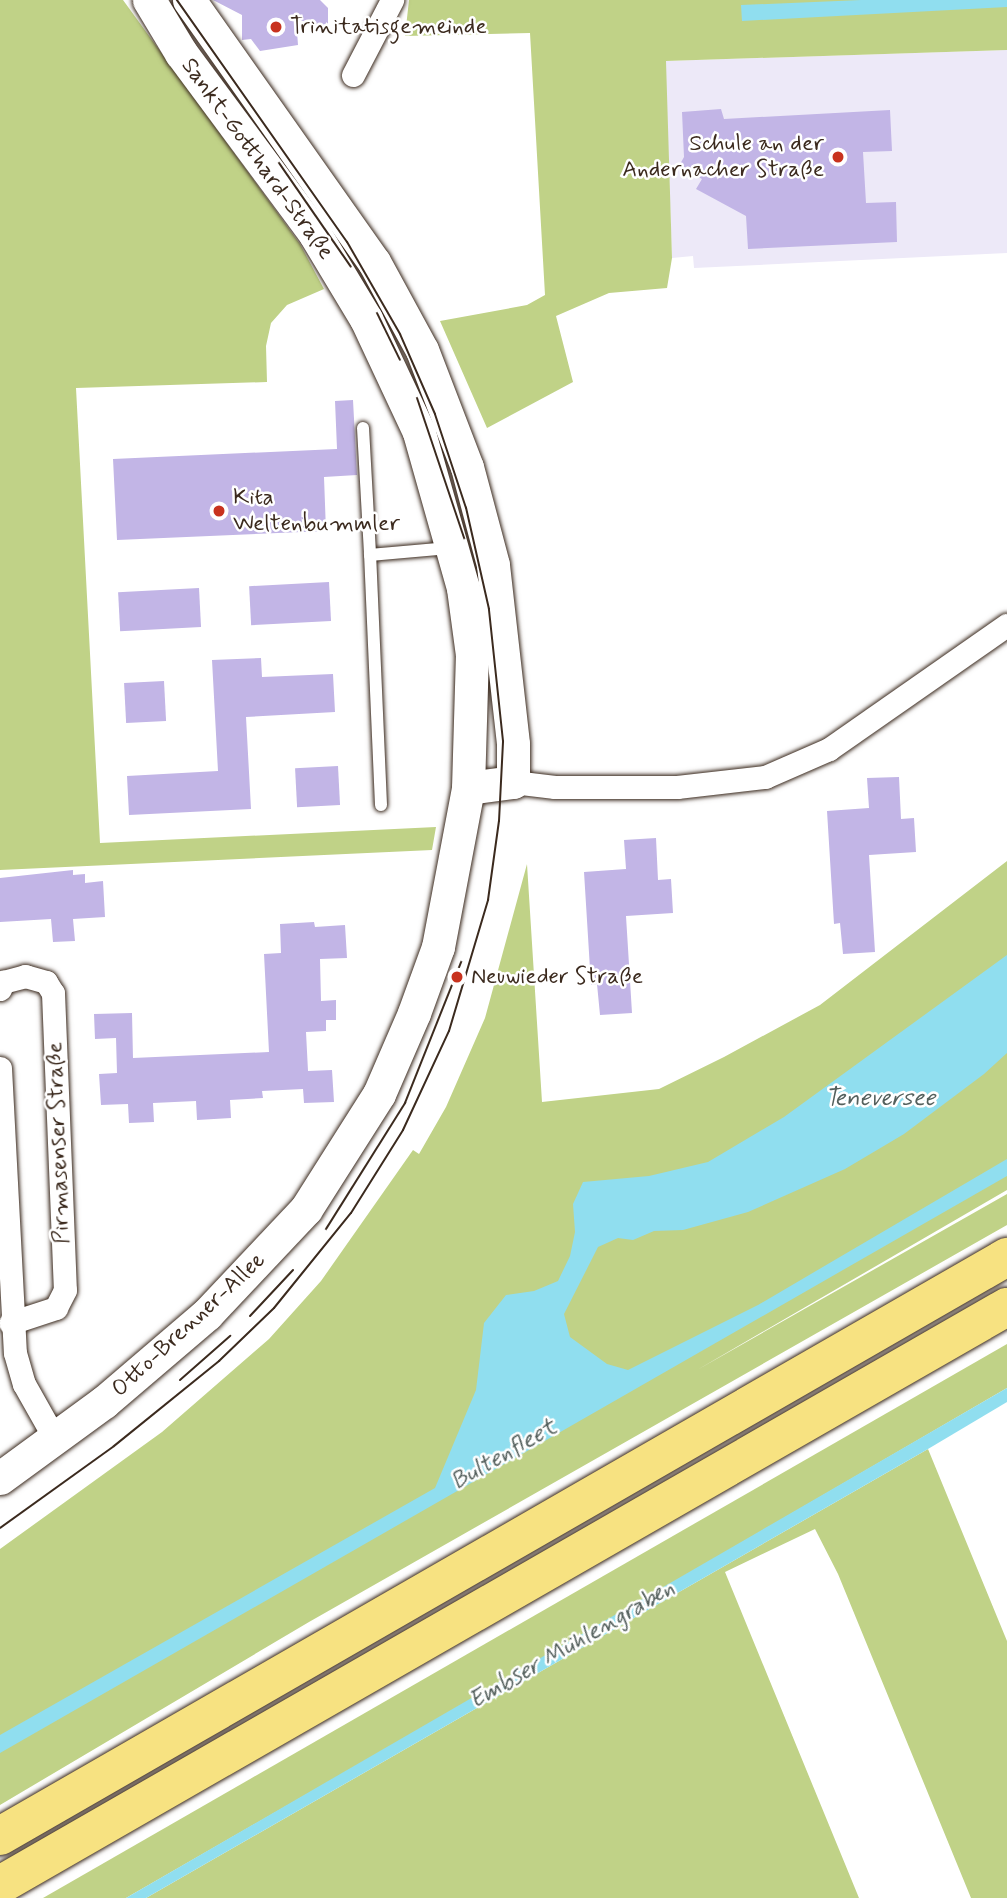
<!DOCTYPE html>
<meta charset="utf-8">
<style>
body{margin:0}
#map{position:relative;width:1007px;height:1898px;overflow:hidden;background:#fff;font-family:Mynerve,sans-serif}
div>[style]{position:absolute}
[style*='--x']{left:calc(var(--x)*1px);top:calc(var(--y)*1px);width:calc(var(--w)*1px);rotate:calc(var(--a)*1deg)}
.built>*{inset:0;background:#ede9f8}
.green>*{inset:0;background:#c0d287}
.water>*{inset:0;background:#90deef}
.building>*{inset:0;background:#c2b5e6;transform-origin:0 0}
.roads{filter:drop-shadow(0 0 2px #3b2a1e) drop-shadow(0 0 2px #3b2a1e)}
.lane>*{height:12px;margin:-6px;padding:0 6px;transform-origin:6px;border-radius:6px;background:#fff}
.street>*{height:23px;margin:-11.5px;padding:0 11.5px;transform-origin:11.5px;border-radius:11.5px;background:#fff}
.secondary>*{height:33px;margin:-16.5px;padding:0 16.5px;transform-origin:16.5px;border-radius:16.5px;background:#fff}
.highway>*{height:38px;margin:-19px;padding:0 19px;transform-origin:19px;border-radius:19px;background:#f7e281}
.tram>*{height:2px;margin:-1px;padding:0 1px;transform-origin:1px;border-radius:1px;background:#3b2a1e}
.dots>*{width:19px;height:19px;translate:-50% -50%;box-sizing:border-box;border:4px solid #fff;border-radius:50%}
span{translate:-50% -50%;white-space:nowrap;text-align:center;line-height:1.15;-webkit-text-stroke:5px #fff;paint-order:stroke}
.poi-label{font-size:23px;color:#3b2a1e}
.left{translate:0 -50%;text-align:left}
.right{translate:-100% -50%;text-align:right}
.street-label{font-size:23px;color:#3b2a1e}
.water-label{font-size:24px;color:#54605d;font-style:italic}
</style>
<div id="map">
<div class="built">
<i style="clip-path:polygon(1007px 50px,1007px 253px,694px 268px,693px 256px,672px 258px,665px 61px)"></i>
</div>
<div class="green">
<i style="clip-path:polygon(0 0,123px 0,300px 244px,324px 289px,287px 305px,271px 323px,266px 346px,267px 382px,76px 388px,100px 843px,436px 827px,432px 850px,0 870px)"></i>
<i style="clip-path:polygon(409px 0,1007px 0,1007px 50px,666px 61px,672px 258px,667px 288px,609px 293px,556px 316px,573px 382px,487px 428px,440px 321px,527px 305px,545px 295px,530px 33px,405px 36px)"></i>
<i style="clip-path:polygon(1007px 861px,1007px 1190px,697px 1370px,1007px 1194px,1007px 1225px,309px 1622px,0 1805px,0 1549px,162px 1432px,269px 1339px,321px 1281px,413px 1150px,419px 1154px,446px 1107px,485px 1018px,527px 864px,542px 1102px,659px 1089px,724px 1057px,820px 1005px)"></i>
<i style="clip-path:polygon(1007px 1344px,1007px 1388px,523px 1670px,126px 1898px,43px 1898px)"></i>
<i style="clip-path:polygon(928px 1449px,1007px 1641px,1007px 1898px,971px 1898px,838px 1574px,815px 1529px,725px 1572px,859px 1898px,146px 1898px)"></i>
</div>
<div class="water">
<i style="clip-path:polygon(861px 0,1007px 0,1007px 7px,742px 21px,741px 5px)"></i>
<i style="clip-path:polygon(1007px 955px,1007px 1053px,984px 1074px,904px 1134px,845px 1169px,748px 1212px,683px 1230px,654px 1231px,633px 1240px,618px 1238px,598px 1247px,564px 1314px,570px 1337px,607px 1364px,628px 1370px,758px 1305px,1007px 1159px,1007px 1176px,0 1753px,0 1735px,435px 1488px,476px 1390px,484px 1323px,506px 1295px,534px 1291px,558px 1281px,570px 1256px,575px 1232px,573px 1204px,583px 1182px,649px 1176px,708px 1162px,784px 1117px)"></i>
<i style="clip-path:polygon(1007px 1388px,1007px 1402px,928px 1449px,146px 1898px,126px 1898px)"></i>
</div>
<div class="building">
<i style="clip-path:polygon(213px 0,320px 0,328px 8px,328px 23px,319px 28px,296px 18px,298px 45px,260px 51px,251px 39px,242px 40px,242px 15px)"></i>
<i style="clip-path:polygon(721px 109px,724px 119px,890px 110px,892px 151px,863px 152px,866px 203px,896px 202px,897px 242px,748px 249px,746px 216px,696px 189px,702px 179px,679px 166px,684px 157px,682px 112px)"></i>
<i style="clip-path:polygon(353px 400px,357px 475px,324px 477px,326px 531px,117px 540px,113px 459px,337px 449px,335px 401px)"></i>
<i style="left:329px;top:582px;width:39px;height:80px;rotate:87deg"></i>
<i style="left:199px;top:588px;width:39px;height:81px;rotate:87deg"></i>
<i style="clip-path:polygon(261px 658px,262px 677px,333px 674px,335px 712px,246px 717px,251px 809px,129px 815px,127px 776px,218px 771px,212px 660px)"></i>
<i style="left:164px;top:681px;width:40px;height:40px;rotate:87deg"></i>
<i style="left:338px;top:766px;width:39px;height:43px;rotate:87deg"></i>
<i style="clip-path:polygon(899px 777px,901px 819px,914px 818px,916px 852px,869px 855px,875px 952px,843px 954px,840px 923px,834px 924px,827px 811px,869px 808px,867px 778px)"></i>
<i style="clip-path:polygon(656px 838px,658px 880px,671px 879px,673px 913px,626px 916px,632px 1013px,600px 1015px,597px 984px,591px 985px,584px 872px,626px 869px,624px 840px)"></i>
<i style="clip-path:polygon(73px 870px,73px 875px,85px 874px,85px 883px,103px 881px,105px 917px,73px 919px,75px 941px,53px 942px,51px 919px,0 922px,0 878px)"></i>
<i style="clip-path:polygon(314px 922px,315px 927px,345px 925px,347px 958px,320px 959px,321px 1001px,336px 1000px,336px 1020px,326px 1020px,326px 1031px,306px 1032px,308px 1071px,332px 1070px,334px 1102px,304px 1103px,303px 1089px,262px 1091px,263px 1098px,230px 1100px,231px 1118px,197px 1120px,196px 1101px,153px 1103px,154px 1122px,129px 1123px,128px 1104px,101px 1105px,99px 1074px,117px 1073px,116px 1038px,95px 1039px,94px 1014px,132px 1013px,133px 1058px,269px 1052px,264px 954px,281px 953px,280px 924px)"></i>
</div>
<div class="roads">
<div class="lane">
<i style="--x:363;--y:428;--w:127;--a:86.8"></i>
<i style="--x:381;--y:805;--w:250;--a:-92.5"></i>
<i style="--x:370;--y:555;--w:79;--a:-5.1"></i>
</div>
<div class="street">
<i style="--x:353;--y:75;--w:85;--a:-62.5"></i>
<i style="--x:513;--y:782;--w:42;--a:6.8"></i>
<i style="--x:555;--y:787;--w:122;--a:0"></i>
<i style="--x:677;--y:787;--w:89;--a:-6.5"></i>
<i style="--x:765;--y:777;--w:70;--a:-23.6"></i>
<i style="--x:829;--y:749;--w:217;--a:-34.9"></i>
<i style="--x:0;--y:989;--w:8;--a:-67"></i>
<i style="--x:3;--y:982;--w:23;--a:-15"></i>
<i style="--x:25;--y:976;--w:22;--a:16"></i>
<i style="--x:46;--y:982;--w:13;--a:58"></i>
<i style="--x:53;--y:993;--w:297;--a:87.7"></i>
<i style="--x:65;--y:1290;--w:20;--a:117"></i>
<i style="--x:56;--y:1308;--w:48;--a:161.9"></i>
<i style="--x:0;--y:1068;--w:285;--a:87"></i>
<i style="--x:15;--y:1353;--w:32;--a:74"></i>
<i style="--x:24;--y:1384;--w:63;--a:60.6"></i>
</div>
<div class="secondary">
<i style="--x:189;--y:0;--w:321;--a:54.8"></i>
<i style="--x:374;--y:262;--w:100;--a:61.4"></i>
<i style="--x:422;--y:350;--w:125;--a:69"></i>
<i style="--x:467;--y:467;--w:101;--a:75.1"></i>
<i style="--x:493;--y:565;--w:180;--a:83.6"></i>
<i style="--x:513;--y:744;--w:38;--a:90"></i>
<i style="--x:513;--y:782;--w:45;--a:172.4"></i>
<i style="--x:0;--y:1478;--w:129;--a:-36.2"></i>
<i style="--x:104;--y:1402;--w:135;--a:-40.5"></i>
<i style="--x:207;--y:1314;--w:144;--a:-46.7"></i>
<i style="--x:306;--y:1209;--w:136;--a:-57.6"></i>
<i style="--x:379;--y:1094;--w:88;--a:-66.6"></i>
<i style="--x:414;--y:1013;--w:70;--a:-70"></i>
<i style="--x:438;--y:947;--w:162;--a:-79.3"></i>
<i style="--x:468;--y:788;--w:133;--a:-88.3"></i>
<i style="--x:472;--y:655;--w:68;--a:-97.7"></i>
<i style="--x:463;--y:588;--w:162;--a:-105.8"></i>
<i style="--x:419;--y:432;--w:125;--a:-115.1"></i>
<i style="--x:366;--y:319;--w:99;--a:-121"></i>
<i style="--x:315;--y:234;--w:225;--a:-126.5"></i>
<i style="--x:181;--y:53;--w:62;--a:-121.1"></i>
</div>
<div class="highway">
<i style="--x:0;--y:1836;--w:1162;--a:-29.9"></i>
<i style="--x:0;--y:1885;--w:1161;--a:-29.86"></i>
</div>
</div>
<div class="tram">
<i style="--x:279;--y:163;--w:126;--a:55.3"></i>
<i style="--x:377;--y:313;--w:52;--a:63.9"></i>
<i style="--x:417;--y:398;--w:148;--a:71.4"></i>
<i style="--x:326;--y:1229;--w:149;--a:-57.9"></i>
<i style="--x:405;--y:1103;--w:152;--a:-68.3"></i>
<i style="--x:250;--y:1316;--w:63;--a:-46.9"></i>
<i style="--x:180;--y:1380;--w:67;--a:-41.3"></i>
<i style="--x:0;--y:1528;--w:140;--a:-35.7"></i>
<i style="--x:114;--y:1446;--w:135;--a:-39"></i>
<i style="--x:219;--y:1361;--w:76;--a:-43.9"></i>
<i style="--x:274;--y:1308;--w:122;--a:-51"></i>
<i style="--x:351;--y:1213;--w:98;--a:-57.9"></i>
<i style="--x:403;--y:1130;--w:109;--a:-65.1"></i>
<i style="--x:449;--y:1031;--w:137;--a:-73.4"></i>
<i style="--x:488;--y:900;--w:80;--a:-82.1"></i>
<i style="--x:499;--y:821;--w:80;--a:-87.1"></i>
<i style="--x:503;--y:741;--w:133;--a:-96.1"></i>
<i style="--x:489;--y:609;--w:104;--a:-102.8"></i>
<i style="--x:466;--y:508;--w:99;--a:-108.3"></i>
<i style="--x:435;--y:414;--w:87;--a:-113.6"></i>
<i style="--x:400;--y:334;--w:106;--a:-119.9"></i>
<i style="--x:347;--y:242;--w:296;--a:-125.1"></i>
</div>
<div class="dots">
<i style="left:276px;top:27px;background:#c8321e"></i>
<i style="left:838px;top:157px;background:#c8321e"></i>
<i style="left:219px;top:511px;background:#c8321e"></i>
<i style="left:457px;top:977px;background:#c8321e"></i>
</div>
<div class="poi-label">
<span class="left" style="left:290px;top:27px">Trinitatisgemeinde</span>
<span class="right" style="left:824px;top:157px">Schule an der<br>Andernacher Straße</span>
<span class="left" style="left:233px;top:511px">Kita<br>Weltenbummler</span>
<span class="left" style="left:471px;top:977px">Neuwieder Straße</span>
</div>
<div class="street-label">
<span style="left:257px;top:159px;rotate:54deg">Sankt-Gotthard-Straße</span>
<span style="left:59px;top:1143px;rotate:-92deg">Pirmasenser Straße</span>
<span style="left:189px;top:1325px;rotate:-43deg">Otto-Brenner-Allee</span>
</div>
<div class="water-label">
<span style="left:880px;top:1099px">Teneversee</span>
<span style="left:504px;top:1455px;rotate:-30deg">Bultenfleet</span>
<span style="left:572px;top:1645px;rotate:-30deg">Embser Mühlengraben</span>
</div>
</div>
